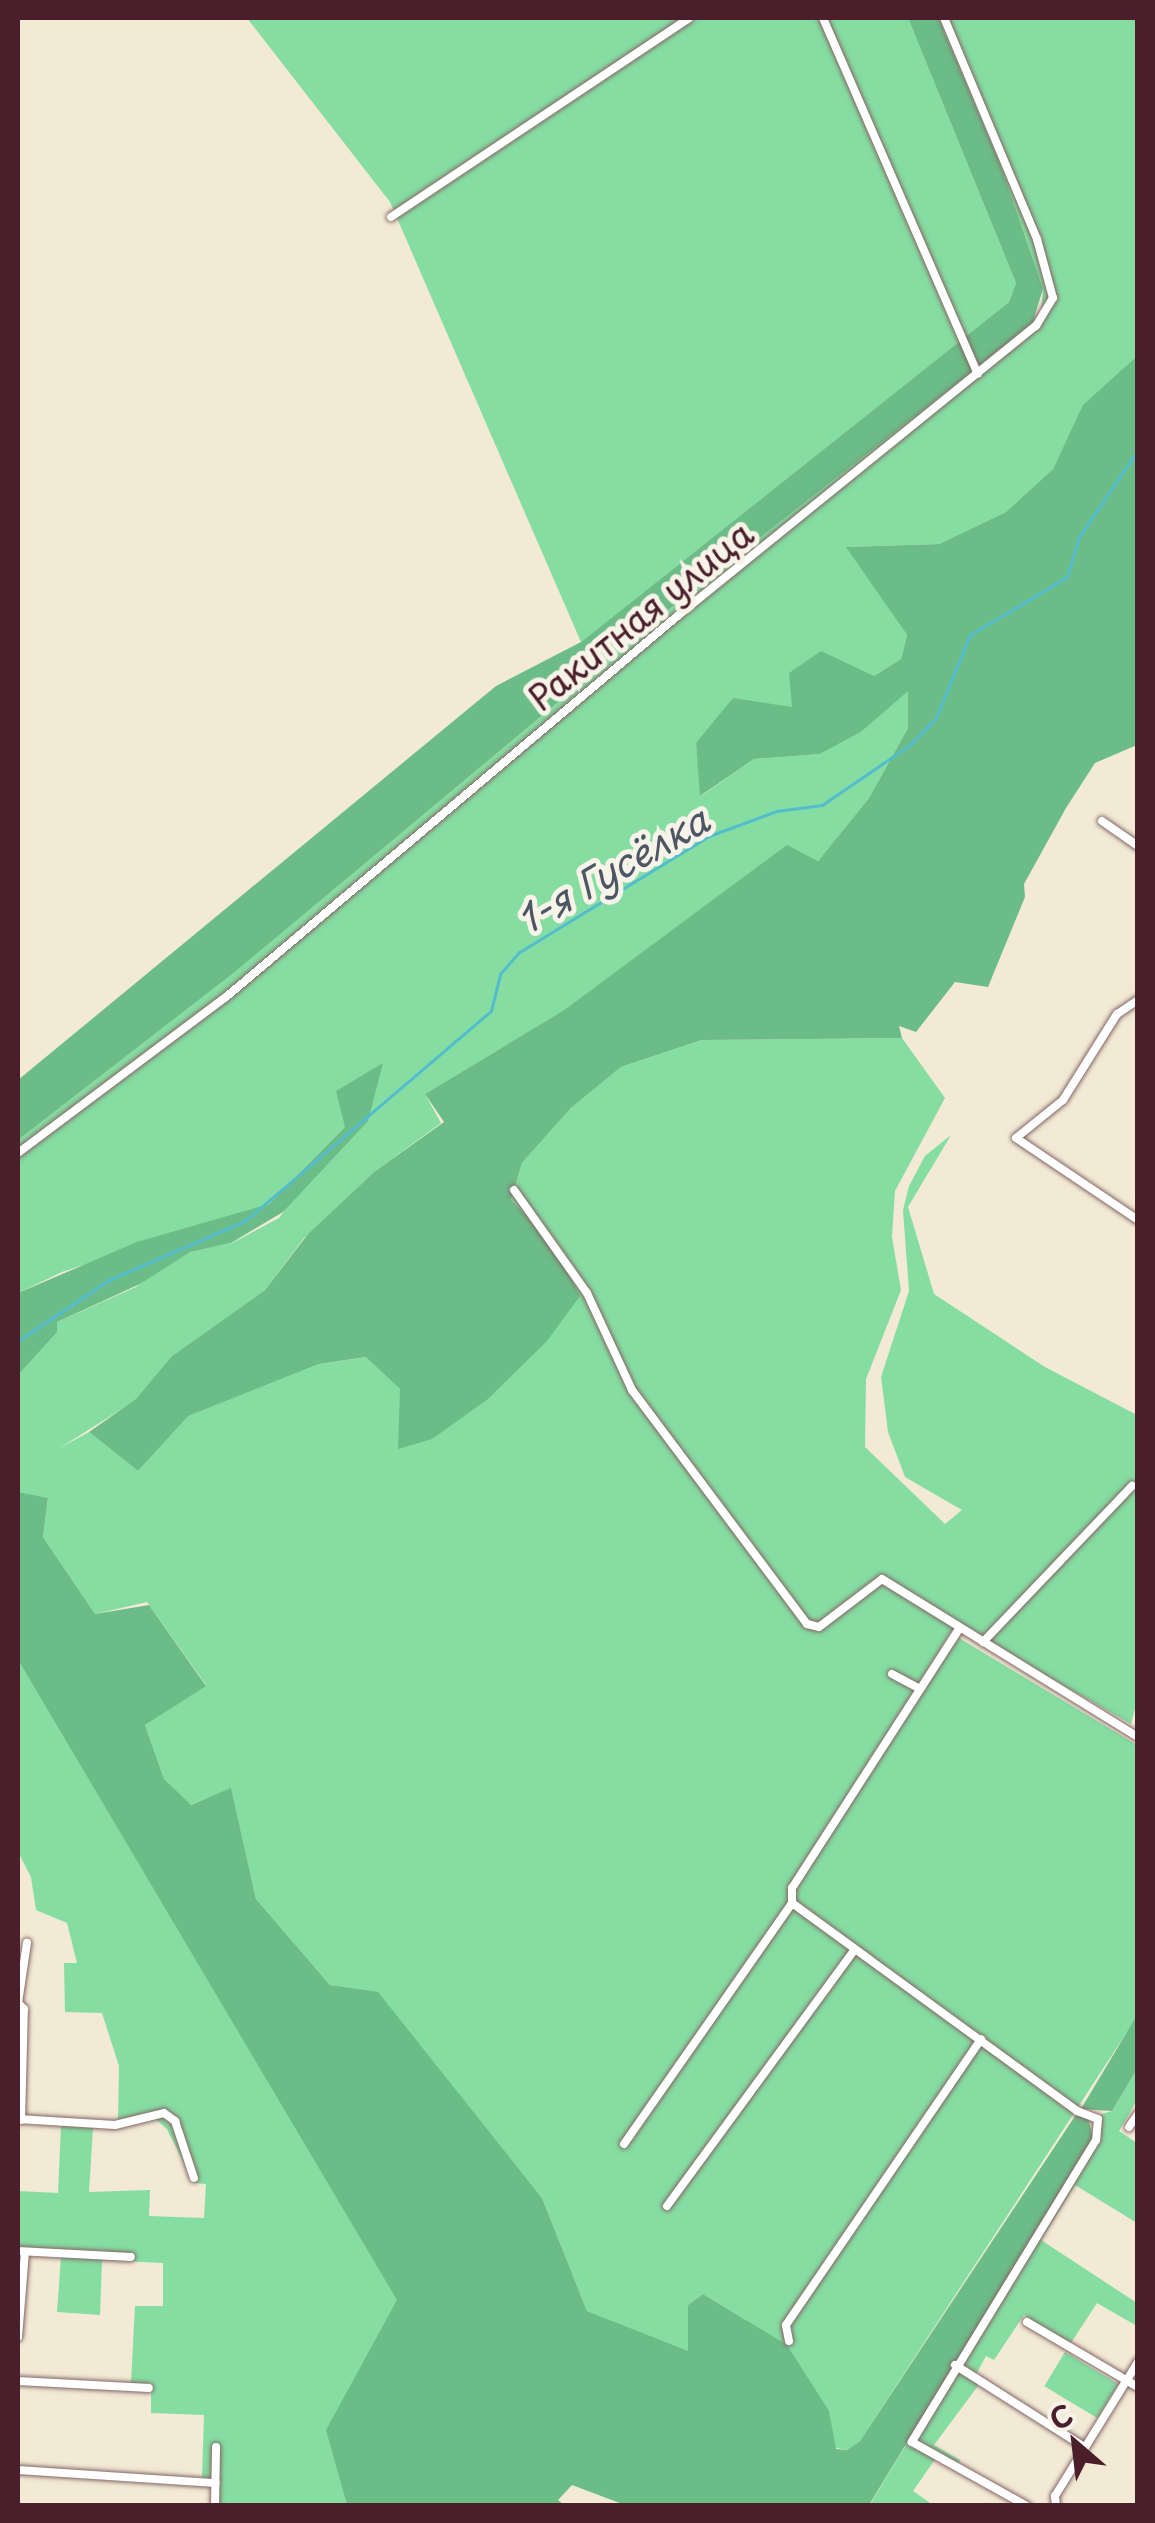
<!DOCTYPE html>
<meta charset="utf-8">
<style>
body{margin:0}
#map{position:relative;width:1155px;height:2523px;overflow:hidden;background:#f2ead5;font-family:"Playpen Sans",sans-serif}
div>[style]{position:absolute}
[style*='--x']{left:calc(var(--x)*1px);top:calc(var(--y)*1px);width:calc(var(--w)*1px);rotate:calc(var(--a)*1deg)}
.green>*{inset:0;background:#85dda2;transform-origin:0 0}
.forest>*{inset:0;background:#6cbc88}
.stream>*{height:2.5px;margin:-1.25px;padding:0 1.25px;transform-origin:1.25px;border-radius:1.25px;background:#53bdce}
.roads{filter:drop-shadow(0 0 2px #856666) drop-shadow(0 0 2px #856666)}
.street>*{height:8px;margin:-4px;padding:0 4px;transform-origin:4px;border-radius:4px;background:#fff}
span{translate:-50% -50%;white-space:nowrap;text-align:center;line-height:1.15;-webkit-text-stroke:10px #f7f3e8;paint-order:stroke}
.street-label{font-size:35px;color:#4a1f2b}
.water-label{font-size:38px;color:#4d5664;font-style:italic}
.frame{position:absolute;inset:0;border:20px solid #4a1f2b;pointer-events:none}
.north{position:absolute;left:1025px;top:2393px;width:100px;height:100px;-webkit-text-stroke:8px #f7f3e8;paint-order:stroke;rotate:332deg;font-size:28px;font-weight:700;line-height:40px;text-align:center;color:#4a1f2b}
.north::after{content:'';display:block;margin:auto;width:35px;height:45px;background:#4a1f2b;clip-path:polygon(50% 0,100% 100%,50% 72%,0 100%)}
</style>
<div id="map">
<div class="green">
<i style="clip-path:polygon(247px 18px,908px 18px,1016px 283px,1009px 302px,581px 642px,390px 202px)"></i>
<i style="clip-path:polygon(938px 18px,1137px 18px,1137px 356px,1084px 405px,1053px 469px,1006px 512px,939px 544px,847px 547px,907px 635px,901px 659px,874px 676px,696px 743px,701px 796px,754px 759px,820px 754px,861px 732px,908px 690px,908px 728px,869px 798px,818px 861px,787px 846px,564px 1010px,425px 1094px,441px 1123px,374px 1172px,304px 1238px,265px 1290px,172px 1356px,136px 1400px,58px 1449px,89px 1432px,138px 1471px,187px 1416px,319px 1364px,367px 1357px,400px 1389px,551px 1241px,511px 1200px,522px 1163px,571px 1108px,621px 1067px,702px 1040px,902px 1038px,945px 1098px,895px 1191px,892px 1237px,901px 1290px,866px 1379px,865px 1447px,945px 1524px,962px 1510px,905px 1477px,888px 1432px,881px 1377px,909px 1291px,903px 1210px,909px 1186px,925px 1156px,951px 1135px,908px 1207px,934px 1294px,1045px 1367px,1137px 1415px,1137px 1701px,1131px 1724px,956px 1624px,836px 1815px,954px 1635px,1137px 1745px,1138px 2015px,860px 2441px,847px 2450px,836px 2448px,746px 2320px,703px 2294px,688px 2305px,688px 2352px,587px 2311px,542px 2198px,378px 1993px,330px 1985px,256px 1899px,231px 1789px,190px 1805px,164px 1779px,145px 1725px,206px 1685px,147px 1602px,95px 1614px,43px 1537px,48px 1499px,18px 1492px,18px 1375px,56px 1332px,57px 1322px,136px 1287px,184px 1253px,232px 1243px,279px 1218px,345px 1127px,269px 1204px,62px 1272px,18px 1293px,18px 1140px,235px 972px,684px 597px,1041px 311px,1043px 289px)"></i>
<i style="clip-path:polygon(18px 1660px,398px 2300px,327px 2430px,347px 2505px,217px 2505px,220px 2481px,202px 2477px,204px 2415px,151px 2413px,151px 2383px,131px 2383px,135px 2306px,163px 2306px,163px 2263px,102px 2260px,100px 2315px,57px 2312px,61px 2257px,18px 2248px,18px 2191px,58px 2193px,61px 2126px,93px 2128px,89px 2192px,150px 2190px,149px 2216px,204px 2218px,206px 2184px,194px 2183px,167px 2129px,147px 2112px,118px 2121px,119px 2066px,102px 2013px,65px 2012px,64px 1963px,77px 1963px,67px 1923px,36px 1910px,31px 1877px,18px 1852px)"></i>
<i style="clip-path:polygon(1137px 2069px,1137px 2100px,1119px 2131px,1137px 2143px,1137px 2223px,1075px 2185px,1041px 2240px,1137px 2303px,1137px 2326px,1097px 2303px,1069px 2346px,1024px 2315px,994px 2360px,986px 2356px,975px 2376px,978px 2386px,934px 2445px,960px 2460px,957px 2468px,936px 2458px,913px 2491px,933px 2505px,869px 2506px,1093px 2138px,1099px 2115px,1112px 2111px)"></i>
<i style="left:1065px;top:2352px;width:62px;height:40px;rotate:31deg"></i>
</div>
<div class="forest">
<i style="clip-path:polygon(908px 18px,938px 18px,999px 162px,1043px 289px,1032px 324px,684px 597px,235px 972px,18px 1140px,18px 1080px,496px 686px,581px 642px,1009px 302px,1016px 283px)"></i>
<i style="clip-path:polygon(1137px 356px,1137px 745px,1095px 763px,1066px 808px,1024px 884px,1025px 897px,988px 987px,955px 982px,916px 1032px,899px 1026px,902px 1038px,702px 1040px,621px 1067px,571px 1108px,522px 1163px,511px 1200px,551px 1241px,580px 1296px,547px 1341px,488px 1399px,432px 1439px,398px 1449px,400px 1389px,366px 1357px,319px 1364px,188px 1416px,138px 1471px,89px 1432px,136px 1399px,172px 1356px,265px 1290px,308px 1234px,374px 1172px,444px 1122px,425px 1094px,564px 1010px,787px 845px,818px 861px,869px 798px,908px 728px,908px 691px,861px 732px,820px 754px,754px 759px,700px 796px,696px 743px,733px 698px,792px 707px,789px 673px,821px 651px,874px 676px,901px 659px,907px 635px,846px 547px,939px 544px,1006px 512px,1053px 469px,1083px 405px)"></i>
<i style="clip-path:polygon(383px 1063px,368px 1121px,283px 1212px,231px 1243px,190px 1252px,140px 1284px,57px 1322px,57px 1332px,18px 1375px,18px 1293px,137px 1242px,269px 1204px,345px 1127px,336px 1091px)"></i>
<i style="clip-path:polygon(18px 1492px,48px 1498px,43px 1537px,95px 1614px,149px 1605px,206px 1686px,145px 1725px,164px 1779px,191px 1805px,231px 1788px,256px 1899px,330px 1985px,378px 1992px,542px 2198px,587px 2311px,688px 2351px,688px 2305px,703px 2294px,787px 2345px,829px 2411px,836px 2449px,847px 2450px,860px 2441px,1077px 2113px,1088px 2117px,1093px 2138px,869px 2505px,625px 2505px,572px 2485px,558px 2500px,564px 2505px,347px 2505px,326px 2430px,397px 2300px,18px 1660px)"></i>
<i style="clip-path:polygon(1137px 2015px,1137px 2069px,1112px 2111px,1081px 2109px)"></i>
</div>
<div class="stream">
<i style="--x:18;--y:1341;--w:110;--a:-33.8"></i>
<i style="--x:109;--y:1280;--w:148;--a:-23.5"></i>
<i style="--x:245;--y:1221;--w:323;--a:-40.5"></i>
<i style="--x:491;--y:1011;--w:38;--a:-76"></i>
<i style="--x:500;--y:974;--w:28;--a:-49"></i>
<i style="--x:518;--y:953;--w:224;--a:-31.5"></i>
<i style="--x:709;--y:836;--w:72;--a:-20.2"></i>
<i style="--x:777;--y:811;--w:45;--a:-7.6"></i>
<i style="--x:822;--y:805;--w:107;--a:-34.3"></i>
<i style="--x:910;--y:745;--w:37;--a:-46"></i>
<i style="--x:936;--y:718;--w:90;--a:-67.7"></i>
<i style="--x:970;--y:635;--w:113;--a:-30.9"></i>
<i style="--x:1067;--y:577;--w:42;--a:-73.3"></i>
<i style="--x:1079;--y:537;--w:105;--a:-55.9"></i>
</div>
<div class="roads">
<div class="street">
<i style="--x:823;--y:18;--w:388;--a:66.5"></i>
<i style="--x:391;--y:217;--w:358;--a:-33.7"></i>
<i style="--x:1102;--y:821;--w:44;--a:34.8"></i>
<i style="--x:1138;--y:1000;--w:25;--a:146"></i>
<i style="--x:1117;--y:1014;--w:102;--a:122.1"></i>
<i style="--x:1063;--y:1100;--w:60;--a:141"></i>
<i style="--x:1016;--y:1138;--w:147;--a:33.9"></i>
<i style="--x:18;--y:1153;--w:260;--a:-36.9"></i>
<i style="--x:226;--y:997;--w:595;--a:-40.16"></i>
<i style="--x:681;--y:613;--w:457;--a:-39"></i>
<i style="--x:1036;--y:326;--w:33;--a:-59"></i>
<i style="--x:1053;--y:298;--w:61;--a:-105.2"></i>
<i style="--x:1037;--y:239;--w:240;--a:-112.8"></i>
<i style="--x:514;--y:1190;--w:126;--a:54.7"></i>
<i style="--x:587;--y:1293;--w:107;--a:65.1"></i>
<i style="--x:632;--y:1390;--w:292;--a:53.2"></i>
<i style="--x:807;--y:1624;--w:12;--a:14"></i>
<i style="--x:819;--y:1627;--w:79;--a:-37.3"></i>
<i style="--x:882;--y:1579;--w:301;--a:31.7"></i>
<i style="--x:959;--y:1629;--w:308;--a:122.8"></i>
<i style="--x:792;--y:1888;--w:15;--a:90"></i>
<i style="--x:792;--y:1903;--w:353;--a:36.1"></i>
<i style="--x:1077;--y:2111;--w:22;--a:21"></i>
<i style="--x:1098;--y:2119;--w:21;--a:95"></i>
<i style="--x:1096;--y:2140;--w:354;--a:121.4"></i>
<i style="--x:912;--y:2442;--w:132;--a:29.1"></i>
<i style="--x:983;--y:1642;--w:216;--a:-46.3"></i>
<i style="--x:892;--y:1674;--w:32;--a:28"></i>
<i style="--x:18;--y:2119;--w:97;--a:3.5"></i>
<i style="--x:115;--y:2125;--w:50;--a:-13.8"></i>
<i style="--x:164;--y:2113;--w:14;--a:36"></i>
<i style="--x:175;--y:2121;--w:60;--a:71.6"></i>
<i style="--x:21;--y:2120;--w:111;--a:-88.5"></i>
<i style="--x:24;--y:2009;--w:8;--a:-135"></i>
<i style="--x:18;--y:2003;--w:61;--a:-81.5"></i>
<i style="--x:1129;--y:2127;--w:16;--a:-55"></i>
<i style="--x:624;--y:2144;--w:294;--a:-55.1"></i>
<i style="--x:667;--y:2206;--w:318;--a:-53.8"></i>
<i style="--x:18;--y:2251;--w:113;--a:3"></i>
<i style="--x:1027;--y:2322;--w:129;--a:30.4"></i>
<i style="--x:18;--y:2337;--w:85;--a:-85.3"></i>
<i style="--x:789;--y:2341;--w:16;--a:-101"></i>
<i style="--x:786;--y:2325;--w:346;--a:-55.7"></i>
<i style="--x:955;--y:2365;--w:153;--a:32.4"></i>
<i style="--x:18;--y:2381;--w:131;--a:3.1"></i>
<i style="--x:18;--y:2470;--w:198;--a:3.8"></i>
<i style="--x:215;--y:2506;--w:59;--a:-89"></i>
<i style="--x:1056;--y:2506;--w:10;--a:-96"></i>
<i style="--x:1055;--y:2496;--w:158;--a:-58.2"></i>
</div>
</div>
<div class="street-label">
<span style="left:640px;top:615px;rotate:-39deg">Ракитная улица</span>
</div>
<div class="water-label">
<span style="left:612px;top:869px;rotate:-30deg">1-я Гусёлка</span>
</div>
<div class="frame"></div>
<div class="north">С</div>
</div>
